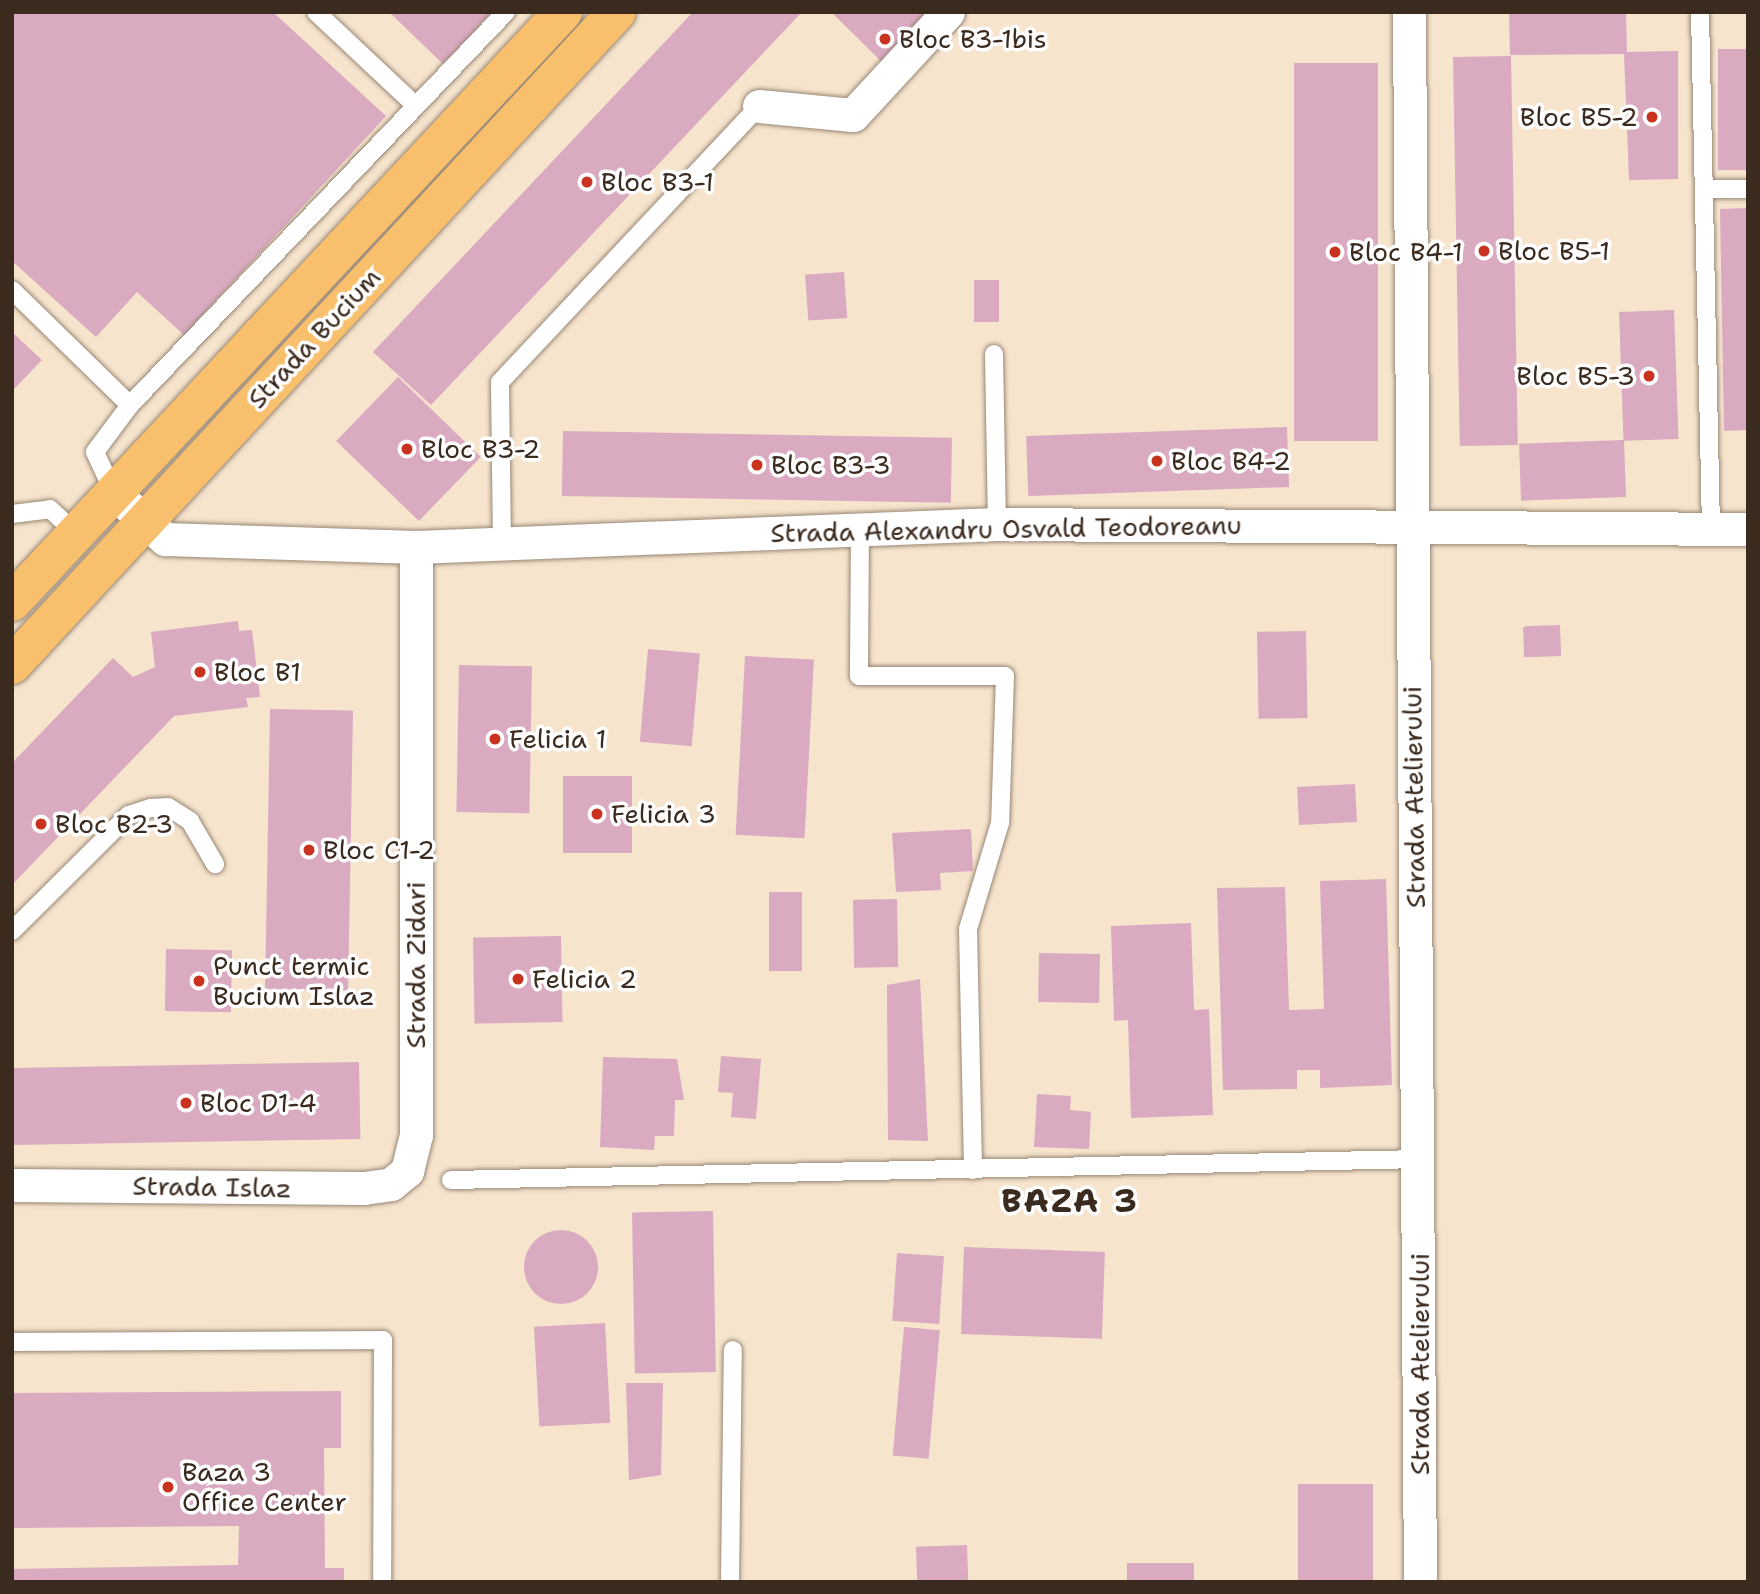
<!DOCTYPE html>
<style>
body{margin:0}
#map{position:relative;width:1760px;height:1594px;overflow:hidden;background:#f6e4cd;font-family:"Shantell Sans",sans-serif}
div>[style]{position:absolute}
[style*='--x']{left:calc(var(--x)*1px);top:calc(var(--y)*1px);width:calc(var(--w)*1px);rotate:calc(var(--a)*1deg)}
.building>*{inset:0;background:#daaac1;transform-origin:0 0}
.round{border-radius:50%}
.roads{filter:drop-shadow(0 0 2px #988776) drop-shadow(0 0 2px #988776)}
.lane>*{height:18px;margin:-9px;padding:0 9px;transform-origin:9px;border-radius:9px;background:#fff}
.street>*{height:33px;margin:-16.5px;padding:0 16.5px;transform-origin:16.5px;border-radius:16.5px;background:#fff}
.primary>*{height:38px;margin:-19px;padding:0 19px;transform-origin:19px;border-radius:19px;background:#f8bf6c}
.dots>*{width:19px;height:19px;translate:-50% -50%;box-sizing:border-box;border:4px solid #fff;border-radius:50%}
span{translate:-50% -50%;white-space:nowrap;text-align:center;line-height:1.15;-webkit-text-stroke:7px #fff;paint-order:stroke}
.poi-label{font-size:26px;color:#3b2a1e}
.left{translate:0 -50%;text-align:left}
.right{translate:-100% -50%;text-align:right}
.street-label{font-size:26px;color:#3b2a1e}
.district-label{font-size:33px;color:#3b2a1e;font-weight:700;letter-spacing:2px}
.frame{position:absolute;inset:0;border:14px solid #3b2a1e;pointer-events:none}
</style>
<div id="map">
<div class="building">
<i style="clip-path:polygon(12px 12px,273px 12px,386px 116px,184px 335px,137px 292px,96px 337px,12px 261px)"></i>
<i style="clip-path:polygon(389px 12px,492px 12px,443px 64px)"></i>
<i style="clip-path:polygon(693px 12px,802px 12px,431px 405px,373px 352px)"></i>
<i style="clip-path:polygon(831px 12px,938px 12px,886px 66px)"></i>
<i style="clip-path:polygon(1509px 12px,1626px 12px,1627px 52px,1678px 51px,1678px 179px,1629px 180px,1624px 54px,1510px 55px)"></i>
<i style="left:1718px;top:49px;width:30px;height:121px"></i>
<i style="left:1511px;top:56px;width:389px;height:58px;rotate:89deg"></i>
<i style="left:1294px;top:63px;width:84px;height:378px"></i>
<i style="clip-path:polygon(1748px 208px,1748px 430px,1724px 431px,1720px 209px)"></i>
<i style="left:844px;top:272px;width:46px;height:39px;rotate:86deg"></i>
<i style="left:974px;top:280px;width:25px;height:42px"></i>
<i style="left:1674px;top:310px;width:129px;height:55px;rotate:88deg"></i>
<i style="clip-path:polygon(12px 332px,42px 360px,12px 391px)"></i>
<i style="left:398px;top:377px;width:115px;height:89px;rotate:44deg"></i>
<i style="left:1287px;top:427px;width:60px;height:261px;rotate:88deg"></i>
<i style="left:563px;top:431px;width:389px;height:65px;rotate:1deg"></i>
<i style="left:1624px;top:440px;width:57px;height:105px;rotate:88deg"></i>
<i style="clip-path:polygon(238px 621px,239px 631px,252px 630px,260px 697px,246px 698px,248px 707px,174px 716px,12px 885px,12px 763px,113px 658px,133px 677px,155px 667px,151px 632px)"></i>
<i style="left:1560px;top:625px;width:31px;height:37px;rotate:88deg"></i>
<i style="left:1306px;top:631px;width:87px;height:49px;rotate:89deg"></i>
<i style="left:648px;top:649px;width:52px;height:93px;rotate:5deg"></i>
<i style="left:745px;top:656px;width:69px;height:179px;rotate:3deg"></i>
<i style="left:459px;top:665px;width:73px;height:147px;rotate:1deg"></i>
<i style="left:270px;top:709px;width:83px;height:280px;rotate:1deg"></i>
<i style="left:563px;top:776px;width:69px;height:77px"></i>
<i style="left:1355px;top:784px;width:38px;height:58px;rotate:87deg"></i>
<i style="clip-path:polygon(971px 829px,973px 871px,940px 873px,941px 890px,896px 892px,892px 833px)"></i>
<i style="clip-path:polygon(1386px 879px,1392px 1085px,1320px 1088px,1320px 1070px,1297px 1070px,1297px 1089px,1223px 1090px,1217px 888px,1285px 887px,1289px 1010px,1324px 1009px,1320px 881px)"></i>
<i style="left:769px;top:892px;width:33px;height:79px"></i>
<i style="left:897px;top:899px;width:68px;height:44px;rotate:89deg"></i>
<i style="clip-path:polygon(1191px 923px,1194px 1010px,1209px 1009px,1213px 1115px,1131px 1118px,1128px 1020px,1114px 1021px,1111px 926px)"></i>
<i style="left:561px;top:936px;width:86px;height:88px;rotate:89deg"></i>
<i style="left:166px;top:949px;width:66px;height:62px;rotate:1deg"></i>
<i style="left:1039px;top:953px;width:61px;height:49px;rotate:1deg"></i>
<i style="clip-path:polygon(920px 979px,928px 1141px,888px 1140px,887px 985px)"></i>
<i style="clip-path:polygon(721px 1056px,761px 1059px,756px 1119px,731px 1117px,733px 1093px,718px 1092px)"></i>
<i style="clip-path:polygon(603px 1057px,677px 1059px,684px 1100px,675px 1100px,674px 1136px,655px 1136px,654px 1150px,600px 1147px)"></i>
<i style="left:359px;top:1062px;width:77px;height:347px;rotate:89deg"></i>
<i style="clip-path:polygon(1037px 1094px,1071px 1096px,1070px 1110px,1091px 1112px,1089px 1149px,1034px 1147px)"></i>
<i style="left:713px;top:1211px;width:161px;height:81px;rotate:89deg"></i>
<i class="round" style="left:524px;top:1230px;width:74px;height:74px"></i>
<i style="left:964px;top:1247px;width:141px;height:87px;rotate:2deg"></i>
<i style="left:897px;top:1253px;width:47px;height:68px;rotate:4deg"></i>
<i style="left:605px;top:1323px;width:100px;height:71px;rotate:87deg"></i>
<i style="left:904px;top:1327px;width:36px;height:129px;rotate:5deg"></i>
<i style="clip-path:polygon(626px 1383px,663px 1383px,661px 1475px,629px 1480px)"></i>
<i style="clip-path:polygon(341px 1391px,341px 1448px,324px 1448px,325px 1568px,344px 1568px,344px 1582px,12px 1582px,12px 1569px,238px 1565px,239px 1526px,12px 1528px,12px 1393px)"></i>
<i style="left:1298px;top:1484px;width:75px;height:98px"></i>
<i style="left:967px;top:1545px;width:37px;height:51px;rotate:88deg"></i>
<i style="left:1194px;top:1563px;width:19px;height:67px;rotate:90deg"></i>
</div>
<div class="roads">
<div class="lane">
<i style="--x:316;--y:12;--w:137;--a:43.2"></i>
<i style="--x:1700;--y:12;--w:517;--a:88.78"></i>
<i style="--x:1704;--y:189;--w:44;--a:0"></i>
<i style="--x:12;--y:290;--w:165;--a:44.3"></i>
<i style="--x:994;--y:354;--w:170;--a:89"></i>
<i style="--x:114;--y:493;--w:45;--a:-114.9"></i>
<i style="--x:95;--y:452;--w:59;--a:-53.3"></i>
<i style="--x:130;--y:405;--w:544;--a:-46.27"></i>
<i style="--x:12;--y:514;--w:38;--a:-7"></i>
<i style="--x:50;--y:509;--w:35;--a:43"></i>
<i style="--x:860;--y:526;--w:150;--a:90.4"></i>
<i style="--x:859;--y:676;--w:146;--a:0"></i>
<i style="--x:1005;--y:676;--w:147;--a:91.9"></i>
<i style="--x:1000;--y:823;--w:111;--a:106.8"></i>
<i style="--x:968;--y:929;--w:241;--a:88.8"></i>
<i style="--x:502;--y:546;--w:164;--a:-90.7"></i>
<i style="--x:500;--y:382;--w:378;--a:-46.8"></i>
<i style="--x:12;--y:931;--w:165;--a:-44.8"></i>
<i style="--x:129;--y:815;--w:23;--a:-18"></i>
<i style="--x:151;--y:808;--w:17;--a:-3"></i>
<i style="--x:168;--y:807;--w:26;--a:32"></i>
<i style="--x:190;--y:821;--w:50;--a:59.8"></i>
<i style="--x:451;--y:1180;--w:969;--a:-1.24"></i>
<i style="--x:12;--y:1342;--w:371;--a:-0.3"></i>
<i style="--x:383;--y:1340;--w:242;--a:90.2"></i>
<i style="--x:730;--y:1582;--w:232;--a:-89.3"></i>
</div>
<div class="street">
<i style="--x:1409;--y:12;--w:1570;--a:89.6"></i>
<i style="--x:759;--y:106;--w:94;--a:5.5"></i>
<i style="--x:853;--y:115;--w:140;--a:-47.3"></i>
<i style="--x:114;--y:493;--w:69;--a:42"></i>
<i style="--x:165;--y:539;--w:251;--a:1.8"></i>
<i style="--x:416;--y:547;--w:581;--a:-2.27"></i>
<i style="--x:997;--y:524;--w:751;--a:0.38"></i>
<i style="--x:12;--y:1185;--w:352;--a:0.5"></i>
<i style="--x:364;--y:1188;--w:27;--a:-8"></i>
<i style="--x:391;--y:1184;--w:21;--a:-39"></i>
<i style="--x:407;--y:1171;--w:37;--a:-76"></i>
<i style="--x:416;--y:1135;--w:588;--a:-90"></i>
</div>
<div class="primary">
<i style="--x:12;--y:602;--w:807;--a:-46.96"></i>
<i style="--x:12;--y:665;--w:890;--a:-47.19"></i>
</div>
</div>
<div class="dots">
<i style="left:885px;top:39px;background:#c8321e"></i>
<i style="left:1652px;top:117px;background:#c8321e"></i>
<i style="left:587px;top:182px;background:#c8321e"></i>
<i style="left:1484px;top:251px;background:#c8321e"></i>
<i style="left:1335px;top:252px;background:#c8321e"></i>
<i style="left:1649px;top:376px;background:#c8321e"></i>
<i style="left:407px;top:449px;background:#c8321e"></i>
<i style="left:1157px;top:461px;background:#c8321e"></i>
<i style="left:757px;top:465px;background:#c8321e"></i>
<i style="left:200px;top:672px;background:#c8321e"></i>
<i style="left:495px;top:739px;background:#c8321e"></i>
<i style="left:597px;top:814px;background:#c8321e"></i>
<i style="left:41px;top:824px;background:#c8321e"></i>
<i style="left:309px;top:850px;background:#c8321e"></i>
<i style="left:518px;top:979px;background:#c8321e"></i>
<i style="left:199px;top:981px;background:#c8321e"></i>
<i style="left:186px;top:1103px;background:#c8321e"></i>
<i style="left:168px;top:1487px;background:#c8321e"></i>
</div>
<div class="poi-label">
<span class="left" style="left:899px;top:39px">Bloc B3-1bis</span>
<span class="right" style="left:1638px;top:117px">Bloc B5-2</span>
<span class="left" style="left:601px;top:182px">Bloc B3-1</span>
<span class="left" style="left:1498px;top:251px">Bloc B5-1</span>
<span class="left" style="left:1349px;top:252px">Bloc B4-1</span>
<span class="right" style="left:1635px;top:376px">Bloc B5-3</span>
<span class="left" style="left:421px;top:449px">Bloc B3-2</span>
<span class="left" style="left:1171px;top:461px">Bloc B4-2</span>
<span class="left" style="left:771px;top:465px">Bloc B3-3</span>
<span class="left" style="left:214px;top:672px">Bloc B1</span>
<span class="left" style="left:509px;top:739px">Felicia 1</span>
<span class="left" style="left:611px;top:814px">Felicia 3</span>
<span class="left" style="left:55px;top:824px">Bloc B2-3</span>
<span class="left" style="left:323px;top:850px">Bloc C1-2</span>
<span class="left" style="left:213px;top:981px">Punct termic<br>Bucium Islaz</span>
<span class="left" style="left:532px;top:979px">Felicia 2</span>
<span class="left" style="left:200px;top:1103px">Bloc D1-4</span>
<span class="left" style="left:182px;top:1487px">Baza 3<br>Office Center</span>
</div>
<div class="street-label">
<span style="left:314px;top:338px;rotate:-47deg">Strada Bucium</span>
<span style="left:1006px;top:529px;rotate:-1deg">Strada Alexandru Osvald Teodoreanu</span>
<span style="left:1414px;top:797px;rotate:-91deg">Strada Atelierului</span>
<span style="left:416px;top:965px;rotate:-90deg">Strada Zidari</span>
<span style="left:212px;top:1187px;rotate:1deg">Strada Islaz</span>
<span style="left:1420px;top:1364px;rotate:-90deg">Strada Atelierului</span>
</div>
<div class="district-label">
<span style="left:1070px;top:1201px">BAZA 3</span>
</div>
<div class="frame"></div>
</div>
